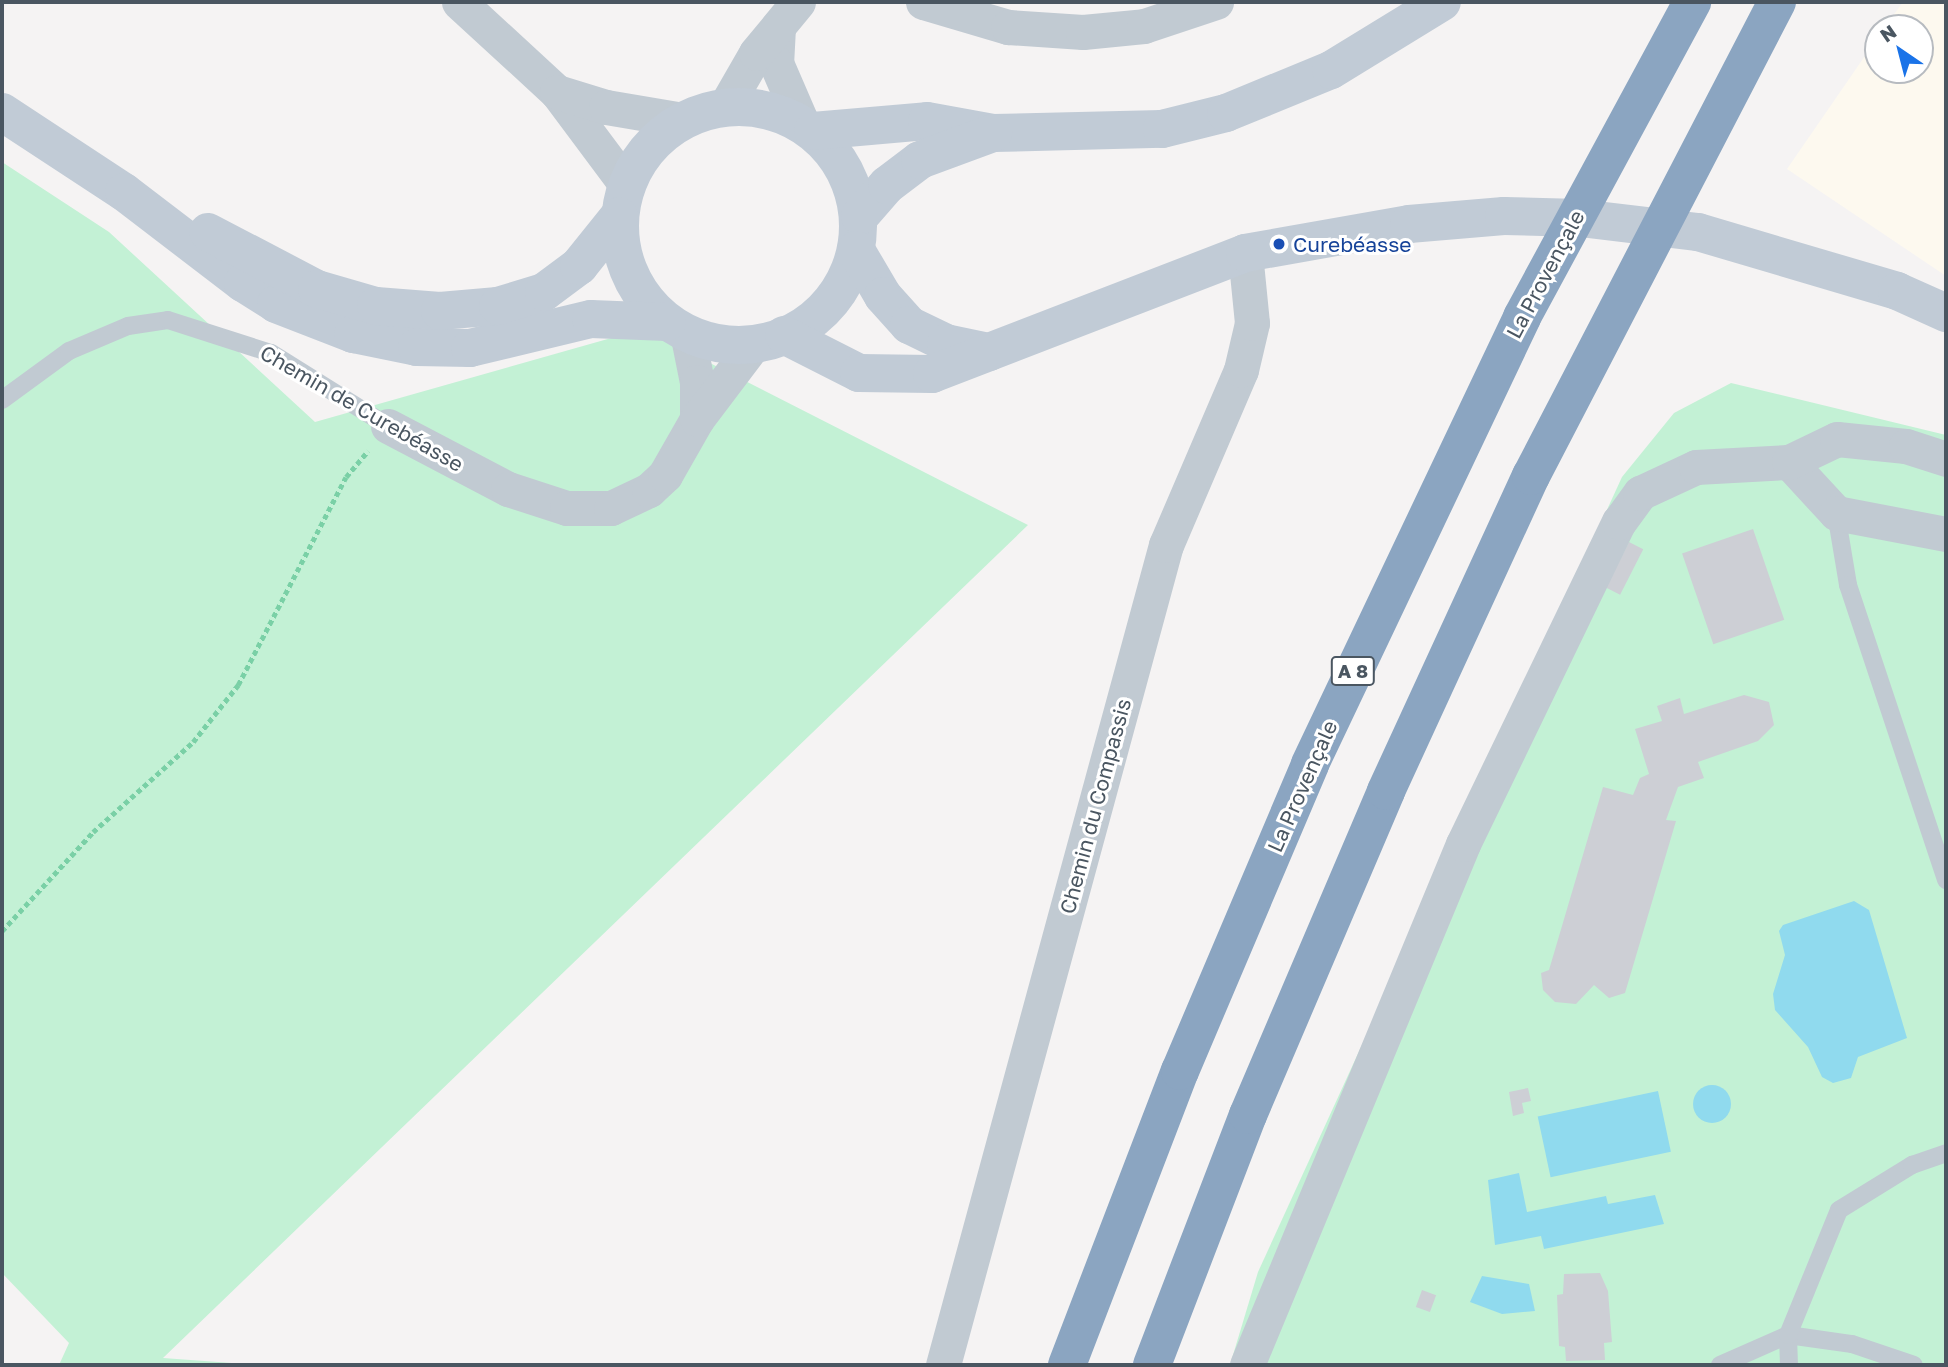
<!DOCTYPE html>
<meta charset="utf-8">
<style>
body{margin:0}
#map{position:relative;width:1948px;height:1367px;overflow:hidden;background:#f5f3f3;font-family:"Golos Text",sans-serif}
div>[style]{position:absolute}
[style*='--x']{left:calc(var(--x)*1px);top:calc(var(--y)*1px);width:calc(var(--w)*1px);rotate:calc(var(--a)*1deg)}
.commercial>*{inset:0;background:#fdf9ef}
.green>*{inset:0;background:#c3f1d5}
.water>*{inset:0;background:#90daee;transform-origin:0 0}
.round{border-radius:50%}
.building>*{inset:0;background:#cdcfd5;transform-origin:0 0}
.path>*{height:4.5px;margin-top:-2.25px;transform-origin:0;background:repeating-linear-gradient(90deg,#7ad0a6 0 5px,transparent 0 8.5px)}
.service>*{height:18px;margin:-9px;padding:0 9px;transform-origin:9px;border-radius:9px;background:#c1cad2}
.minor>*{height:35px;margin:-17.5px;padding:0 17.5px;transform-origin:17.5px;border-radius:17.5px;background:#c1cad2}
.secondary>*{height:38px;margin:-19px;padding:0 19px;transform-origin:19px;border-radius:19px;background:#c1cbd6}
.secondary>.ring{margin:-19px;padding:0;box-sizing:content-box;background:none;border:38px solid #c1cbd6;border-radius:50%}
.motorway>*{height:38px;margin:-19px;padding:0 19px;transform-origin:19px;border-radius:19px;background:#8ba5c1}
.dots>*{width:19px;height:19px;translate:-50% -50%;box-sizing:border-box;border:4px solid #fff;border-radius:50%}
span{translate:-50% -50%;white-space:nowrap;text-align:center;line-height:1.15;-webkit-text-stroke:6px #fff;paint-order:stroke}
.shield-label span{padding:2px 5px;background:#fff;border:2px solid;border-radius:5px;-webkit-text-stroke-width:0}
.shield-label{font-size:19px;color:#4a5661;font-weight:700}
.transit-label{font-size:21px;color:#164399}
.left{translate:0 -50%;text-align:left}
.street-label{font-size:21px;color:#4a5661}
.frame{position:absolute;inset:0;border:4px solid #4a5661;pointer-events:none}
.north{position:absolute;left:1864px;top:14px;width:70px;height:70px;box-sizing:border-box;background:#fff;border:2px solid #b7bbc0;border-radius:50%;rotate:325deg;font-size:19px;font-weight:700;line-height:28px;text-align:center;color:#4a5661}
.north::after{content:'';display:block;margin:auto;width:24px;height:32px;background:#1a73e8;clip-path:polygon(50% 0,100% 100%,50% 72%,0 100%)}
</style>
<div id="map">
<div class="commercial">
<i style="clip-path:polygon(1903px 2px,1946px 2px,1946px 276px,1787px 169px,1878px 37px,1878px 70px,1920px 70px,1920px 28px,1884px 28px)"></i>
</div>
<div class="green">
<i style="clip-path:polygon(2px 162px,109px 232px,315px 422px,643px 329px,1028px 525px,163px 1358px,259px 1365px,59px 1365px,69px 1343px,2px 1273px)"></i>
<i style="clip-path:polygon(1731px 383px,1946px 435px,1946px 1365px,1230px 1365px,1258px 1272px,1622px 477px,1674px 413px)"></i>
</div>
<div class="water">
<i style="clip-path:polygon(1854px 901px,1869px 910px,1907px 1038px,1858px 1057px,1851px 1078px,1833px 1083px,1822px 1077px,1808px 1047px,1775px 1010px,1773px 994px,1785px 955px,1779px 931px,1783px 925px)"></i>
<i class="round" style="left:1693px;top:1085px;width:38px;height:38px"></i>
<i style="left:1658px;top:1091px;width:62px;height:123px;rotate:78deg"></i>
<i style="clip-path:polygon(1519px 1173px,1527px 1212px,1606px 1196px,1608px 1204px,1655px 1195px,1664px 1224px,1544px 1249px,1541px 1236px,1495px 1245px,1488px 1180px)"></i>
<i style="clip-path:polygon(1482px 1276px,1529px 1284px,1535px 1311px,1502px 1314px,1470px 1302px)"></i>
</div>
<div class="building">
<i style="left:1753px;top:529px;width:96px;height:75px;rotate:71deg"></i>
<i style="left:1629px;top:542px;width:16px;height:51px;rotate:27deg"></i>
<i style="clip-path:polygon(1744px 695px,1769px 702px,1774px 725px,1758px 741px,1698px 762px,1704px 778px,1678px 787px,1666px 820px,1676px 821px,1625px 993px,1609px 998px,1594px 985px,1576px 1004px,1555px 1002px,1543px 990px,1541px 973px,1549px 970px,1603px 787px,1633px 795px,1640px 778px,1649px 774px,1635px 729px,1662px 721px,1657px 706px,1680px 698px,1684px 714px)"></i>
<i style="clip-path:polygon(1528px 1088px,1531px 1101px,1522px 1103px,1524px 1113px,1513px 1116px,1509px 1092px)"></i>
<i style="clip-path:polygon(1600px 1273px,1608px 1291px,1612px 1342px,1604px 1343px,1605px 1360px,1566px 1361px,1565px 1347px,1559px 1346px,1557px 1295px,1563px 1294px,1564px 1274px)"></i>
<i style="left:1422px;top:1290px;width:15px;height:18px;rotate:20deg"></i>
</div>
<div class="path">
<i style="--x:2;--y:931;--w:134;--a:-47.4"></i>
<i style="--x:93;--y:832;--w:135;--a:-42"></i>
<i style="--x:193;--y:742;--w:73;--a:-51.7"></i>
<i style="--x:238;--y:685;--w:234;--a:-62.6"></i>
<i style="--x:346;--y:477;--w:34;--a:-50"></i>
</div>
<div class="service">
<i style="--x:2;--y:400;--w:83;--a:-36.2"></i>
<i style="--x:69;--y:351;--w:64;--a:-23"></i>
<i style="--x:128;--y:326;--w:40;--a:-8.5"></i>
<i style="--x:168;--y:320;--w:108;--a:17.8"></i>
<i style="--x:271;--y:353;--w:138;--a:32"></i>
<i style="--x:1836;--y:513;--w:73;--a:80.5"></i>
<i style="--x:1848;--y:585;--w:311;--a:71.6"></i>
<i style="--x:1720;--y:1365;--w:74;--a:-23.8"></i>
<i style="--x:1788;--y:1335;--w:65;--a:8"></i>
<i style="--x:1852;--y:1344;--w:65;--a:18.7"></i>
<i style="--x:1789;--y:1365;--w:30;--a:-92"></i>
<i style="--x:1788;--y:1335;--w:135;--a:-67.8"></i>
<i style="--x:1839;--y:1210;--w:86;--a:-31.7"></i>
<i style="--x:1912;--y:1165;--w:36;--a:-19"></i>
</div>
<div class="minor">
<i style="--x:459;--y:2;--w:133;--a:42.6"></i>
<i style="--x:557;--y:92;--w:117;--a:53.3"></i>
<i style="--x:923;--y:2;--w:89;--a:16.4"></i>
<i style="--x:1008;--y:27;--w:75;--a:3.8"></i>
<i style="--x:1083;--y:32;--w:61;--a:-5.6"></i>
<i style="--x:1144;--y:26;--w:76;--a:-18.4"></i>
<i style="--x:778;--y:27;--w:36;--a:93"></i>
<i style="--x:776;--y:63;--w:65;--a:66.6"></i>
<i style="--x:557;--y:92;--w:51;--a:17"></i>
<i style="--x:606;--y:107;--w:78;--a:9.6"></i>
<i style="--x:725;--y:107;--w:62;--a:-60.1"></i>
<i style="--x:756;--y:53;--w:66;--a:-50.5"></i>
<i style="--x:687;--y:332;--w:51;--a:78.7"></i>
<i style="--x:697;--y:382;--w:37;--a:90"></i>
<i style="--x:388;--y:426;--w:136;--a:27.7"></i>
<i style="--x:508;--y:489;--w:62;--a:17.9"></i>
<i style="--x:567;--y:508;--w:44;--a:0"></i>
<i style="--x:611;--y:508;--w:42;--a:-25.3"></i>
<i style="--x:649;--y:490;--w:22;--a:-43"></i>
<i style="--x:665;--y:475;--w:64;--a:-60.3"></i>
<i style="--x:697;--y:419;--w:93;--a:-52.9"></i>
<i style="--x:1789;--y:462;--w:69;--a:47.3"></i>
<i style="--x:1836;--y:513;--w:112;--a:10.8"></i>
<i style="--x:943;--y:1365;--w:850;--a:-74.79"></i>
<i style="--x:1166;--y:545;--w:190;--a:-66.8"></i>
<i style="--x:1241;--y:370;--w:48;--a:-76.8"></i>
<i style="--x:1252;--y:323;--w:70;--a:-95.7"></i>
<i style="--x:1247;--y:1365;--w:564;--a:-67.48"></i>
<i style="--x:1463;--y:844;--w:358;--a:-64.2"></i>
<i style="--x:1619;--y:522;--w:36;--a:-54"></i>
<i style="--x:1640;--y:493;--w:62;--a:-24.9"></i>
<i style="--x:1696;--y:467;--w:93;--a:-3.1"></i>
<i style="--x:1789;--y:462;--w:53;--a:-25.6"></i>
<i style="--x:1837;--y:439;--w:69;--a:5.8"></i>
<i style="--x:1906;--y:446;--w:42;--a:18"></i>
</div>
<div class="secondary">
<i class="ring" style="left:620px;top:107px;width:200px;height:200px"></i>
<i style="--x:2;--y:112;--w:146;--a:33.3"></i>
<i style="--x:124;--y:192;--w:150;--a:37.4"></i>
<i style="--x:243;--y:283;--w:39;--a:32"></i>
<i style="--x:276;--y:304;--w:83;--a:21.3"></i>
<i style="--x:353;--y:334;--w:65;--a:11.5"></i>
<i style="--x:417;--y:347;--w:53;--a:1.1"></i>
<i style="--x:470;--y:348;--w:124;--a:-13.5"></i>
<i style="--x:591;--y:319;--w:76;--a:2.3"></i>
<i style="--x:813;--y:131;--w:114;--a:-5"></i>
<i style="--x:927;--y:121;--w:67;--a:10.3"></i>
<i style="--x:993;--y:133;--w:169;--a:-1.4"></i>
<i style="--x:1162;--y:129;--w:66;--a:-14"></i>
<i style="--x:1226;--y:113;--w:113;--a:-22.3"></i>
<i style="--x:1331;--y:70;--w:130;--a:-31.5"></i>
<i style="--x:860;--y:216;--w:41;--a:-48.9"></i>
<i style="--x:887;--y:185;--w:41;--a:-37.1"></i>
<i style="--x:920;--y:160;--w:78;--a:-20.3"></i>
<i style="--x:208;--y:232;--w:123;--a:27.6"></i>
<i style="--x:317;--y:289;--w:61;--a:16.1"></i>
<i style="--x:376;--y:306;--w:64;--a:4.5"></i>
<i style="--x:440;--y:311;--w:58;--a:-4.9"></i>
<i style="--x:498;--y:306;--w:48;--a:-16.9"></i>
<i style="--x:544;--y:292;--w:44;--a:-36.6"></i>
<i style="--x:579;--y:266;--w:64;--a:-51.3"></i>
<i style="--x:856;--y:250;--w:53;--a:59.6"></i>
<i style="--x:883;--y:296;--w:39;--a:48"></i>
<i style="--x:909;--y:325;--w:41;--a:25.9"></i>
<i style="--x:946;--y:343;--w:44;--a:11.8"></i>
<i style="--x:784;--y:335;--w:84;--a:26.9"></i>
<i style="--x:859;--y:373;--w:73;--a:0.8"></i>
<i style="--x:932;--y:374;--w:336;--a:-21.1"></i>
<i style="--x:1245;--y:253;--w:167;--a:-10"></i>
<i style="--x:1409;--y:224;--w:95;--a:-4.8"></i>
<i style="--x:1504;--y:216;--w:76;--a:1.5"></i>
<i style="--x:1580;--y:218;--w:119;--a:6.8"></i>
<i style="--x:1698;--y:232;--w:208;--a:16.5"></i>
<i style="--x:1897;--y:291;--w:54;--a:24.2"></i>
</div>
<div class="motorway">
<i style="--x:1067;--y:1365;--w:315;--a:-69"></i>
<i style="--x:1180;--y:1071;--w:333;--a:-67"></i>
<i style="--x:1310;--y:764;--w:495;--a:-64.6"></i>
<i style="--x:1522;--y:317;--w:358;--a:-61.6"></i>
<i style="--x:1152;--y:1365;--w:268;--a:-69"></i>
<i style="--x:1248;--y:1115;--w:352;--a:-66.9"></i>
<i style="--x:1386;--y:791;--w:347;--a:-65.3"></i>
<i style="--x:1531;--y:476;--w:534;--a:-62.57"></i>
</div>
<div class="dots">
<i style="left:1279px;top:244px;background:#1a4fb4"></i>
</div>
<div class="shield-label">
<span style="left:1353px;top:671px">A 8</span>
</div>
<div class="transit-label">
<span class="left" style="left:1293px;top:244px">Curebéasse</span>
</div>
<div class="street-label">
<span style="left:1545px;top:274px;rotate:-62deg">La Provençale</span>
<span style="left:362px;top:408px;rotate:30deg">Chemin de Curebéasse</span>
<span style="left:1302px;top:786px;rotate:-66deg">La Provençale</span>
<span style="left:1095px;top:806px;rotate:-75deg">Chemin du Compassis</span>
</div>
<div class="frame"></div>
<div class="north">N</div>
</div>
